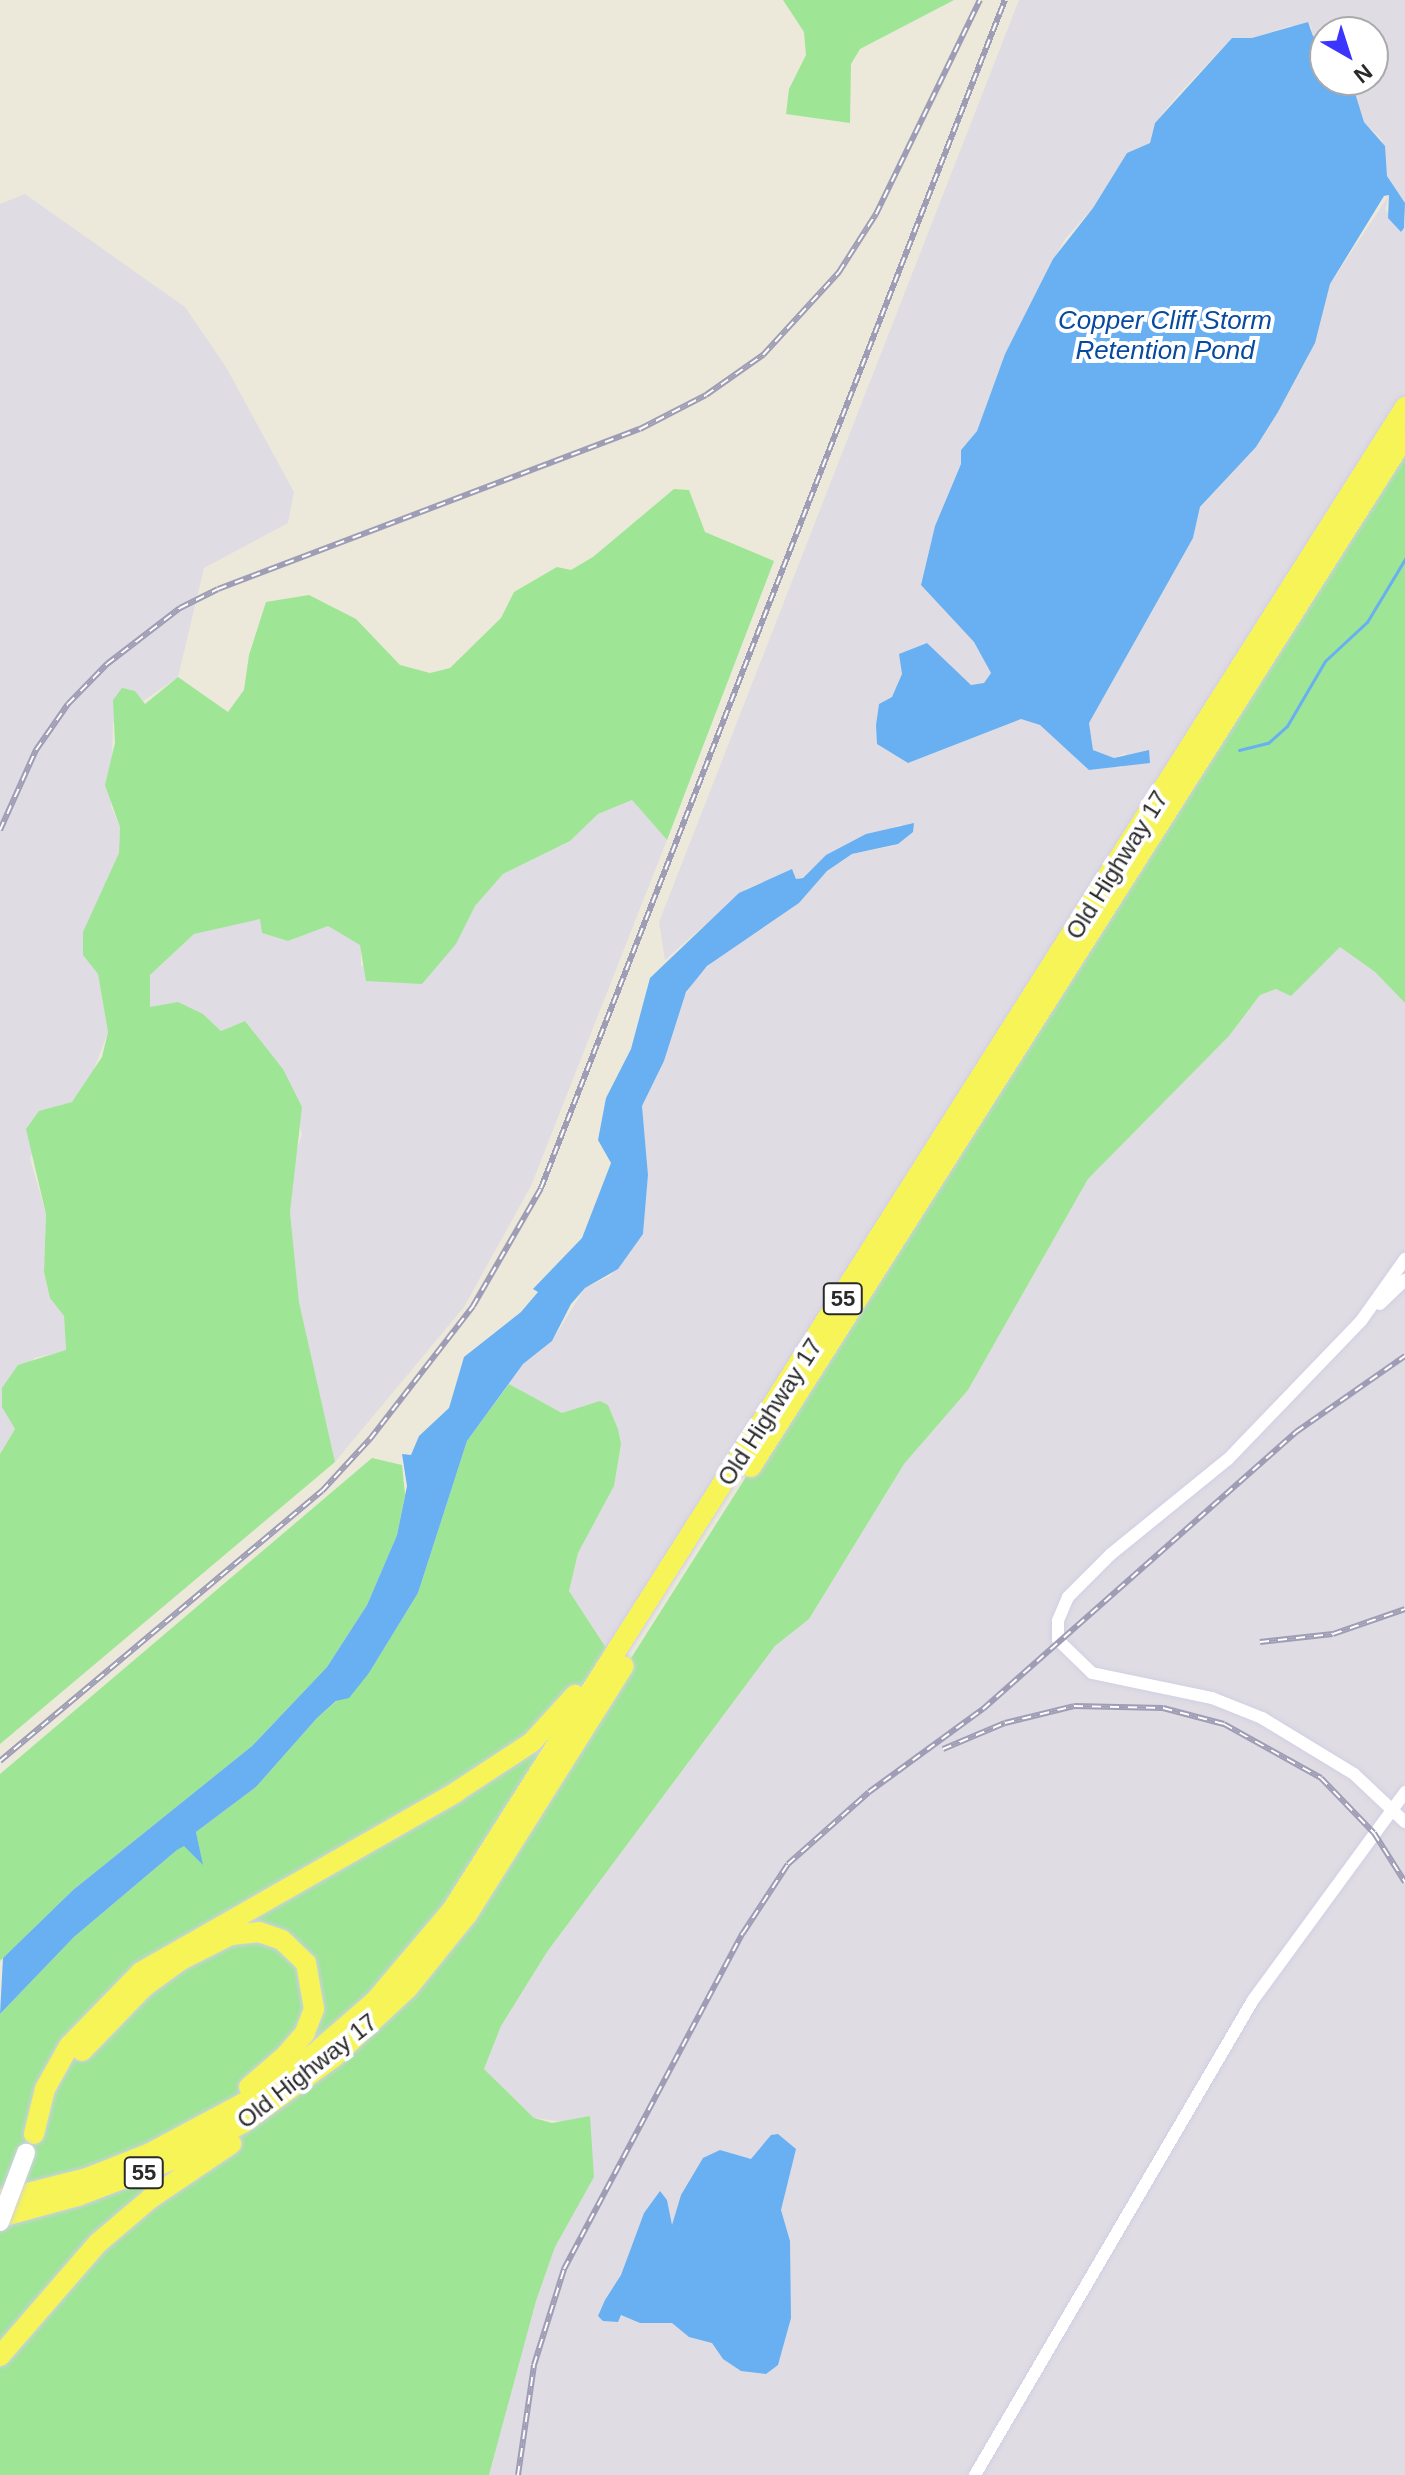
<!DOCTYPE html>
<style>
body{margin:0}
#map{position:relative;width:1405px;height:2475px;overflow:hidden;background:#ece9db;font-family:Arial,sans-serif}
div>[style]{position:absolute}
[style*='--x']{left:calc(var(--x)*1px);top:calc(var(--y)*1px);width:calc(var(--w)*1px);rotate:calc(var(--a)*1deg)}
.industrial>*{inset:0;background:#e0dce4}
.green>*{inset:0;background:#9ee595}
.water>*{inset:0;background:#69b0f3}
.stream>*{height:3px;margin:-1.5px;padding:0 1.5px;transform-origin:1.5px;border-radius:1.5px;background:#69b0f3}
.roads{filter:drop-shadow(0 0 2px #d0d0e3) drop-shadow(0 0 2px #d0d0e3)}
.street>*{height:12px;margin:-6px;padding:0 6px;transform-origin:6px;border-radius:6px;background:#fff}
.primary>*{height:20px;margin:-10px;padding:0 10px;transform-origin:10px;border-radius:10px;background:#f6f456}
.rail>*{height:6px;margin-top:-3px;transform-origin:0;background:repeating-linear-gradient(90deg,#fff 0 9px,#9f9db5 0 18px);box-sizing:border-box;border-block:2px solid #9f9db5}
.bridges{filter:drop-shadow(0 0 2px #d0d0e3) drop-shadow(0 0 2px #d0d0e3)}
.secondary-bridge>*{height:18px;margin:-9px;padding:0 9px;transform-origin:9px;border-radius:9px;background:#fff}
span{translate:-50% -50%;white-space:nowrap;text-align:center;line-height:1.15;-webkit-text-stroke:8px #fff;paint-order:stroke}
.shield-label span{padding:2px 6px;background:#fff;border:2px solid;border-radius:6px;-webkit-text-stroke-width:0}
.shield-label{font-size:22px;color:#2a2a2a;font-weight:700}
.street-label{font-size:24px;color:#2a2a2a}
.water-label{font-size:26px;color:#084a9f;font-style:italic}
.north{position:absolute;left:1309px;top:16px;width:80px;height:80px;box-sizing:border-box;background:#fff;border:2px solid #aaa;border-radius:50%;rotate:141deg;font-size:22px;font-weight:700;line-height:32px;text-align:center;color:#2a2a2a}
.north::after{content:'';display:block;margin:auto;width:28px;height:36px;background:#3c35ff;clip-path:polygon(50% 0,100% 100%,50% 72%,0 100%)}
</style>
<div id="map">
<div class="industrial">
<i style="clip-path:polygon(1019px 0,1405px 0,1405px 203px,1387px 176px,1382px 140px,1364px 122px,1353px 99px,1351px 80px,1373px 80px,1373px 32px,1325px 32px,1325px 43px,1313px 36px,1311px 26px,1290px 26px,1252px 38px,1232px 38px,1177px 96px,1155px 123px,1150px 143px,1127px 153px,1093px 208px,1065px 239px,1005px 354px,977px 431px,961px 449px,961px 464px,935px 526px,921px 585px,974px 642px,991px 673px,984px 683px,971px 685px,927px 643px,900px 654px,902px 675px,892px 697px,879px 704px,876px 725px,908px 763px,1021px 719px,1040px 725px,1082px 761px,1122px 768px,1126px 753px,1114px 758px,1093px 750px,1089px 723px,1193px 538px,1200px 508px,1256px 447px,1278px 412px,1308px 357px,1330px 284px,1389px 195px,1385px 210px,1404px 228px,1405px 220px,1405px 405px,612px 1657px,569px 1591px,578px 1553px,614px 1486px,621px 1444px,618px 1429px,608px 1405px,562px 1413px,509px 1384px,523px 1364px,552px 1341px,585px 1288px,610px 1276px,643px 1234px,648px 1175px,642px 1106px,664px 1061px,680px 1003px,696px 978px,716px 958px,799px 903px,827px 871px,852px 854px,893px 846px,902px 824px,826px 855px,803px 877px,796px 879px,792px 870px,746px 889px,665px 960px,659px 922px)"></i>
<i style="clip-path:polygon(25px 194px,185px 307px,226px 367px,294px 492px,288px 523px,204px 568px,178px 677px,113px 722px,111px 806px,120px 827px,119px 853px,83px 955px,98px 973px,108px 1032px,90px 1080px,72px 1102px,58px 1106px,30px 1158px,46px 1214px,44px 1272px,50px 1298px,64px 1316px,66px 1351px,34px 1358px,9px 1418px,15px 1429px,0 1454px,0 204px)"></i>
<i style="clip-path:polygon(632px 800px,667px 840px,531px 1186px,464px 1307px,335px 1462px,299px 1302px,290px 1212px,295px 1155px,302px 1134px,283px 1069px,245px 1021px,221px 1031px,203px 1014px,149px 1008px,150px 975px,194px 934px,261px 918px,262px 933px,288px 941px,328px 926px,361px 945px,361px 966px,456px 944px,475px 906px,503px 874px,570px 841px,598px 814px)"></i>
<i style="clip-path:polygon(1340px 947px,1375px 972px,1405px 1003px,1405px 2475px,489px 2475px,536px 2301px,555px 2247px,594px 2176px,566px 2122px,534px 2118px,484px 2069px,501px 2026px,547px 1952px,775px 1646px,809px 1619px,904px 1464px,968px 1390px,1088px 1179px,1229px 1036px,1260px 995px,1276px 989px,1291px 995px)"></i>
</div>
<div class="green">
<i style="clip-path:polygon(783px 0,954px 0,860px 49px,851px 64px,850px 123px,786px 114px,789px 89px,806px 55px,804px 32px)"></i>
<i style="clip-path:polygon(1405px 438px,1405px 1003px,1375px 972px,1340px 947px,1291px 996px,1276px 989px,1260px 995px,1229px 1036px,1088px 1179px,968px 1390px,904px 1464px,809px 1619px,775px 1646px,547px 1952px,501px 2026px,484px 2069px,534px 2118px,552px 2123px,590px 2116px,594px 2177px,555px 2247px,536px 2301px,489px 2475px,0 2475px,0 2218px,309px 2077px,588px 1726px)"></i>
<i style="clip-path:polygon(674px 489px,689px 490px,705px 532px,774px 561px,667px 840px,632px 800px,598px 814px,570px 841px,503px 874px,475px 906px,456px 944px,422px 984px,366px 981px,360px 945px,328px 926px,288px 941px,262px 933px,260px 919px,194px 934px,150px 975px,150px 1007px,178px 1002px,203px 1014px,221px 1031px,245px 1021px,283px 1069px,302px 1107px,290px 1212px,299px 1302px,335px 1462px,0 1744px,0 1454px,15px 1429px,2px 1407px,2px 1388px,18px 1365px,66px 1350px,64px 1316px,50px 1298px,44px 1272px,46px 1214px,26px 1129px,39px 1111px,72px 1102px,102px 1057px,108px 1032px,98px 974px,83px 955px,83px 932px,119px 853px,120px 827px,105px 785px,115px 743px,113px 700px,122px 688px,135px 691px,145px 704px,178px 677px,228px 712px,244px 690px,249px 655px,266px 602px,309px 595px,356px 619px,400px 665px,430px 673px,450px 668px,501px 618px,514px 592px,557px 567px,571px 570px,593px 557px)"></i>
<i style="clip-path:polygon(509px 1384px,562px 1413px,600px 1401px,608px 1405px,618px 1429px,621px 1444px,614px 1486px,578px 1553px,569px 1591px,612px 1657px,480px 1868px,374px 2000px,180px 2139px,0 2199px,0 2014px,74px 1937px,177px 1850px,184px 1845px,202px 1863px,196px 1832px,256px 1787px,317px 1718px,369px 1673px,418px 1593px,467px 1441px)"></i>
<i style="clip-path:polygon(372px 1458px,402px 1465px,405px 1495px,397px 1535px,367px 1605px,327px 1667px,252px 1746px,73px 1890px,0 1961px,0 1774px)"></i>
</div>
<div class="water">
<i style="clip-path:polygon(1308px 22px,1313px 36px,1325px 43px,1325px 80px,1351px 80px,1364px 122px,1385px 146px,1387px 176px,1405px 203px,1404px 228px,1401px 232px,1388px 218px,1389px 195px,1384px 196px,1330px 284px,1315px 343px,1278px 412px,1256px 447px,1200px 507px,1193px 538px,1089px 723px,1093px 750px,1114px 758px,1149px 750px,1150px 763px,1089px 770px,1040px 725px,1021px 719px,908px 763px,877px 744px,876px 725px,879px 704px,892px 697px,902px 674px,899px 654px,927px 643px,971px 685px,984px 683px,991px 673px,974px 642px,921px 585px,935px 526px,961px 464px,961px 450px,977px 431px,1005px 354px,1053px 259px,1093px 208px,1127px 153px,1150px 143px,1155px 123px,1232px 38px,1252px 38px)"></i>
<i style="clip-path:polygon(914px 823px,913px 832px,898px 844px,852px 854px,827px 871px,799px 903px,707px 966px,686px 992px,664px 1061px,642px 1106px,648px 1175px,643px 1234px,618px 1269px,585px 1288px,571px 1304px,552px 1341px,523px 1364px,467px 1441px,418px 1593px,369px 1673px,349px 1698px,336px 1701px,317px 1718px,256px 1787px,196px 1832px,203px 1865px,184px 1846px,177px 1850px,74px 1937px,0 2014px,3px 1958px,73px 1890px,252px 1746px,327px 1667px,367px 1605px,397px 1535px,407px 1486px,402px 1454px,411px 1455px,419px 1436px,449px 1408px,464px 1357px,521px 1312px,538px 1292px,533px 1289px,582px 1238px,611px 1163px,598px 1140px,606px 1098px,631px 1049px,650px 978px,739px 893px,792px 869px,796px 879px,803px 878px,826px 855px,866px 834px)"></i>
<i style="clip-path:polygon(778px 2134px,796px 2149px,781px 2210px,790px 2241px,791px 2318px,778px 2365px,766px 2374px,741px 2371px,723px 2359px,712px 2343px,689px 2337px,672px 2323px,640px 2323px,621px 2315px,618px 2322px,603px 2321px,598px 2316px,605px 2300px,621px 2275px,644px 2213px,660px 2191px,667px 2200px,672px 2225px,681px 2195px,703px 2158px,720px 2150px,751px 2159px,771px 2135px)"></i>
</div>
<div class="stream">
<i style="--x:1239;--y:750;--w:30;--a:-14"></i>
<i style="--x:1268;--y:743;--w:25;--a:-42"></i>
<i style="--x:1287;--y:726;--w:75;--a:-59.7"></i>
<i style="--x:1325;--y:661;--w:57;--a:-42.9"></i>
<i style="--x:1367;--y:622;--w:74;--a:-58.9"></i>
</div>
<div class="roads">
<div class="street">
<i style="--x:1405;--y:1259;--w:76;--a:125.4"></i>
<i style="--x:1361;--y:1321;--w:192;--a:133.9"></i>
<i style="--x:1228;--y:1459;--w:151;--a:140.9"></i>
<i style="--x:1111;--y:1554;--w:61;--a:135"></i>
<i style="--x:1068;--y:1597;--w:26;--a:113"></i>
<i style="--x:1058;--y:1621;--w:19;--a:90"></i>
<i style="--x:1058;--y:1640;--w:47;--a:44.1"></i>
<i style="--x:1092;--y:1673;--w:123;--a:11.8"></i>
<i style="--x:1212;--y:1698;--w:54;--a:21.8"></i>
<i style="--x:1262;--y:1718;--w:108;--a:31.3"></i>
<i style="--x:1354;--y:1774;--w:70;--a:43.3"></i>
<i style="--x:1380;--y:1304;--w:35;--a:-44"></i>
<i style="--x:975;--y:2475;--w:550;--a:-59.66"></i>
<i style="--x:1253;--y:2000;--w:258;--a:-53.8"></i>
</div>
<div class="primary">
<i style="--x:751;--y:1467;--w:1220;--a:-57.59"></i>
<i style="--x:82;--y:2051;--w:89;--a:-45.9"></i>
<i style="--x:144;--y:1987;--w:46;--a:-36.1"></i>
<i style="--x:181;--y:1960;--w:56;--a:-26.6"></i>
<i style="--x:231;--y:1935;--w:28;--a:-6"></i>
<i style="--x:259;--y:1932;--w:24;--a:19"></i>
<i style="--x:282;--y:1940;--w:33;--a:44"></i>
<i style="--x:306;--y:1963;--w:47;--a:80.1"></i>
<i style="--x:314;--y:2009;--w:26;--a:111"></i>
<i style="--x:305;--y:2033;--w:29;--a:131"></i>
<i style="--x:286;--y:2055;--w:49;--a:139.1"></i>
<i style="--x:34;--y:2134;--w:46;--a:-76.3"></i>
<i style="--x:45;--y:2089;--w:49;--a:-60.8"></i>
<i style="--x:69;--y:2046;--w:103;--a:-45.8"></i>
<i style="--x:141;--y:1972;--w:363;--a:-29.7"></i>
<i style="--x:456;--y:1792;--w:91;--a:-33.3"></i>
<i style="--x:532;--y:1742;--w:64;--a:-47.5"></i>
<i style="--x:0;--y:2200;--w:90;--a:-14.2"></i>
<i style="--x:87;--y:2178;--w:68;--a:-21.6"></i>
<i style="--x:150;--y:2153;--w:115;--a:-28.1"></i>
<i style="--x:251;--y:2099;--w:71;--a:-35.3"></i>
<i style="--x:309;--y:2058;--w:87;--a:-40.8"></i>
<i style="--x:375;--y:2001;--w:119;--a:-49.8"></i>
<i style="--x:452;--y:1910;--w:1780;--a:-57.62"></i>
<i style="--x:0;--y:2217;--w:81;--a:-15.1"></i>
<i style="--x:78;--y:2196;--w:104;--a:-20.9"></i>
<i style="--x:175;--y:2159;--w:77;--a:-27.9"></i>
<i style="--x:243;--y:2123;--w:112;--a:-36"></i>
<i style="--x:334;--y:2057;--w:101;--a:-43"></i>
<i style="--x:408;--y:1988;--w:94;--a:-51.1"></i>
<i style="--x:467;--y:1915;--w:294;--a:-57.8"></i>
<i style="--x:0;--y:2356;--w:150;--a:-49.1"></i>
<i style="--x:98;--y:2243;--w:70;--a:-40.3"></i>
<i style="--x:151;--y:2198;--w:97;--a:-34"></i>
</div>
</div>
<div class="rail">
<i style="--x:0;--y:830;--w:88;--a:-65.8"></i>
<i style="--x:36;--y:750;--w:56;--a:-55.2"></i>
<i style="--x:68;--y:704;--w:56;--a:-45.7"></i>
<i style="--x:107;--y:664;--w:92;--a:-37.5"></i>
<i style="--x:180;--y:608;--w:42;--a:-26.6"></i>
<i style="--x:218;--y:589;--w:451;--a:-20.8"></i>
<i style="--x:640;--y:429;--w:74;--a:-27.3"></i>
<i style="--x:706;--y:395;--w:70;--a:-35.1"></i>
<i style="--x:763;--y:355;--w:113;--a:-47.5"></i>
<i style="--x:839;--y:272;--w:69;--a:-57.5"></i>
<i style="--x:876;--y:214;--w:238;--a:-64.1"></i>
<i style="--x:1260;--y:1642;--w:73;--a:-6.3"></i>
<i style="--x:1333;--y:1634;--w:76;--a:-19.1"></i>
<i style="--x:943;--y:1749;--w:67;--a:-22.8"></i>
<i style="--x:1005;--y:1723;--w:71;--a:-13.8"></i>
<i style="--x:1074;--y:1706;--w:89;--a:1.3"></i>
<i style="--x:1163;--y:1708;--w:63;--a:14.7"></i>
<i style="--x:1224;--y:1724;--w:111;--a:29.1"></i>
<i style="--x:1321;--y:1778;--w:76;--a:46.1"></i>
<i style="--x:1374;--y:1833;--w:58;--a:57.7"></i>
<i style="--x:0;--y:1761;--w:420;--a:-40"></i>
<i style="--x:322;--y:1491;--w:71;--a:-47.3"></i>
<i style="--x:370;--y:1439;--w:168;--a:-52.2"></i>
<i style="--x:473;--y:1306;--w:136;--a:-60"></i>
<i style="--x:541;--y:1188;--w:1275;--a:-68.67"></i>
<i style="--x:518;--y:2475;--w:111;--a:-81.7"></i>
<i style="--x:534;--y:2365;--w:101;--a:-72.6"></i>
<i style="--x:564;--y:2269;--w:381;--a:-62"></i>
<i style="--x:743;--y:1933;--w:82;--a:-56.9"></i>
<i style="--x:788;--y:1864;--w:108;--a:-41.6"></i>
<i style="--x:869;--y:1792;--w:141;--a:-36.1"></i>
<i style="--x:983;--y:1709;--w:418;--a:-41.5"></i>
<i style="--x:1296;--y:1432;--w:133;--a:-34.9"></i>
</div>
<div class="bridges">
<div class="secondary-bridge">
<i style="--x:0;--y:2222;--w:74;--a:-69.4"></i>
</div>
</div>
<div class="shield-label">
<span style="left:843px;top:1299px">55</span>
<span style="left:144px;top:2173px">55</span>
</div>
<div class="street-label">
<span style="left:1117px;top:865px;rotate:-58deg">Old Highway 17</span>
<span style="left:770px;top:1412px;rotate:-57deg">Old Highway 17</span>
<span style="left:307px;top:2071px;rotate:-38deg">Old Highway 17</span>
</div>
<div class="water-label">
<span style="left:1165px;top:336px">Copper Cliff Storm<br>Retention Pond</span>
</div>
<div class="north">N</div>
</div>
